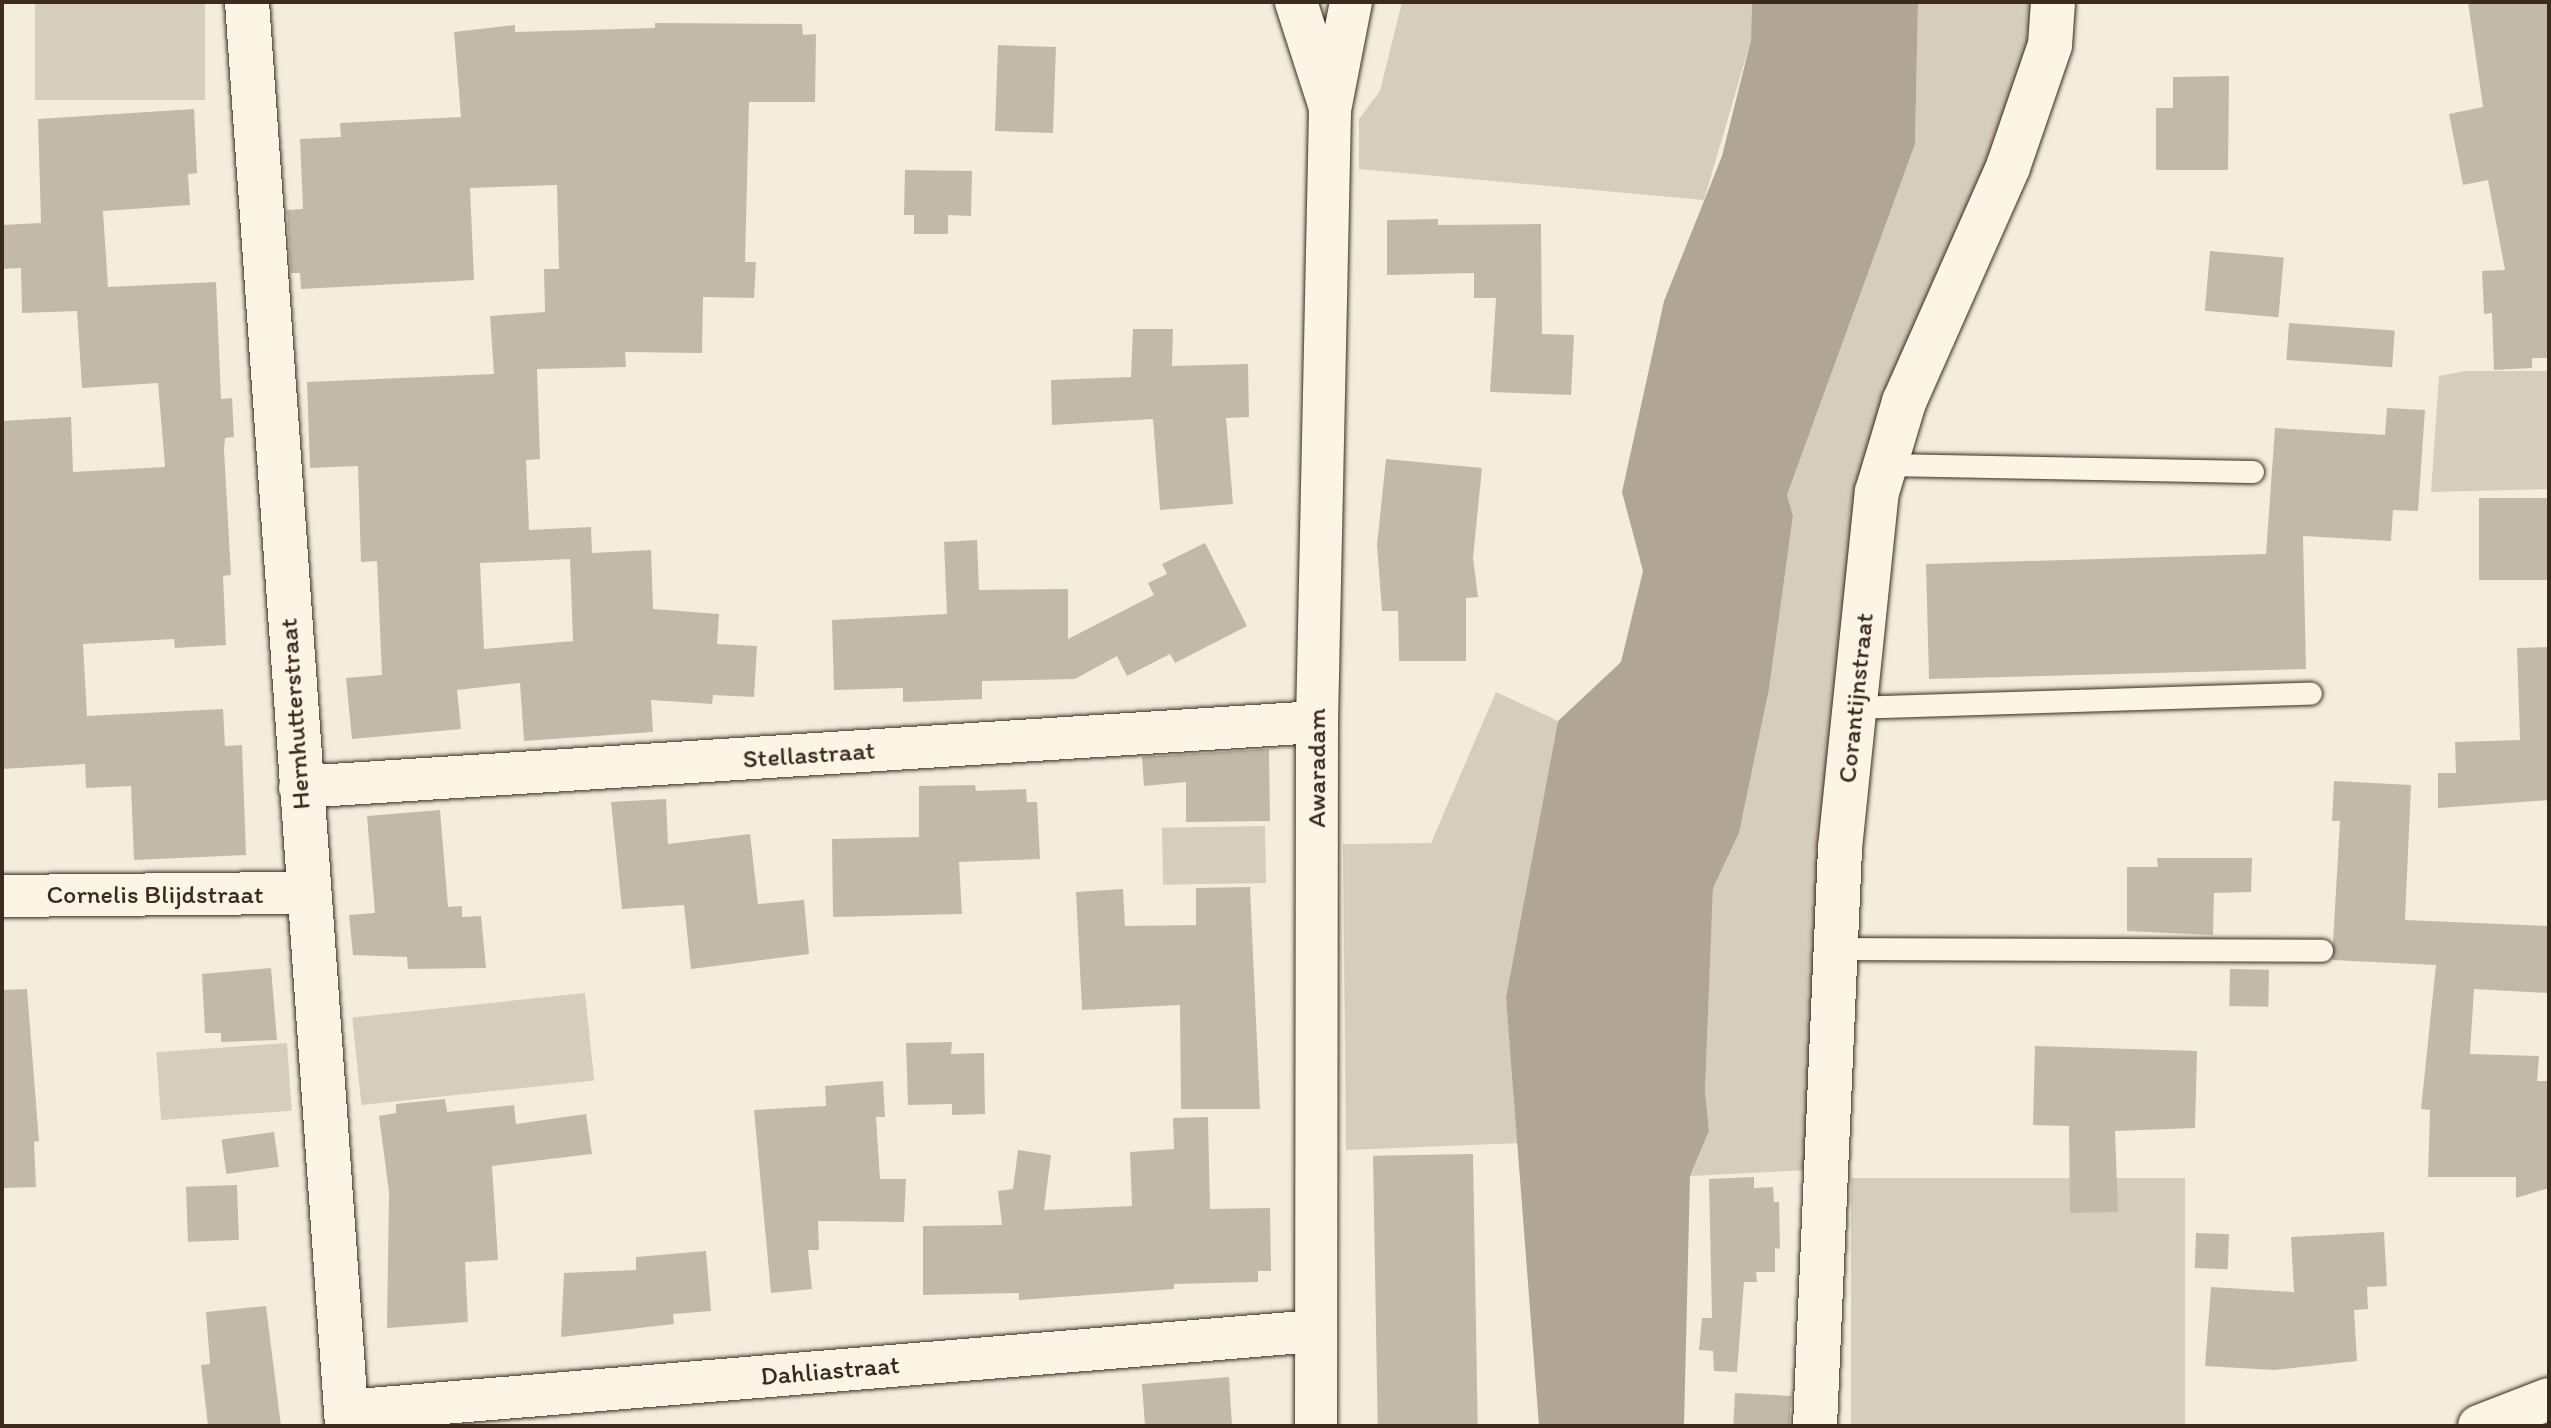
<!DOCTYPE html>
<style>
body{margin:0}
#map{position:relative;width:2551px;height:1428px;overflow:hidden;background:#f4eddd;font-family:Itim,sans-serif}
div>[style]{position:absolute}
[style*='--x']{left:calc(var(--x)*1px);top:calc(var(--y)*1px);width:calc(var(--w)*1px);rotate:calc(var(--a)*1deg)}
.green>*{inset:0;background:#d6cdbd;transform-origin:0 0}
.water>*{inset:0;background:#b0a596}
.building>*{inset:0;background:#c3b9aa;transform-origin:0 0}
.roads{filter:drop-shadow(0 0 2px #3b2a1e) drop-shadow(0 0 2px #3b2a1e)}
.lane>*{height:22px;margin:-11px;padding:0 11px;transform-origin:11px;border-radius:11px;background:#fcf5e5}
.street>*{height:42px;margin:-21px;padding:0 21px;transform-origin:21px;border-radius:21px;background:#fcf5e5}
.secondary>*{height:44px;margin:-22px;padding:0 22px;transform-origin:22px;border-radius:22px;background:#fcf5e5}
span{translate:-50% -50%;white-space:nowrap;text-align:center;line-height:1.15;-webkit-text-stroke:6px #fcf5e5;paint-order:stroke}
.street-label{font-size:26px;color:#3b2a1e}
.frame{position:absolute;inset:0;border:4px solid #3b2a1e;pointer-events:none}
</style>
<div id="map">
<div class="green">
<i style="left:35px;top:2px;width:170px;height:98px"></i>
<i style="clip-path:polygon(1402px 2px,1752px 2px,1751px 40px,1704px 200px,1359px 169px,1359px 119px,1380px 91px)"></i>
<i style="clip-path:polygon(1918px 2px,2038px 2px,2015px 104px,1901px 360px,1810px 1170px,1690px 1176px,1709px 1131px,1705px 1091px,1713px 887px,1739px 833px,1769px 689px,1793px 516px,1787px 495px,1915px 144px)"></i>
<i style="clip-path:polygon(2466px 371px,2549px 371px,2549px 489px,2431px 492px,2439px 376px)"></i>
<i style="clip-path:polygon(1496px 692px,1558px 721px,1506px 997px,1521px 1143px,1346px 1150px,1343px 844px,1431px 843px)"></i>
<i style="left:1265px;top:826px;width:57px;height:103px;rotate:89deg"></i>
<i style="left:585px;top:993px;width:88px;height:234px;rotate:84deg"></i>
<i style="left:287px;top:1043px;width:68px;height:131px;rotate:86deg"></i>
<i style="left:1851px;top:1178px;width:334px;height:248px"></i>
</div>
<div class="water">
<i style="clip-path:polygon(1752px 2px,1918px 2px,1915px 144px,1787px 495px,1793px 516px,1769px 689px,1739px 833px,1713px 888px,1705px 1091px,1709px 1131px,1690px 1176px,1684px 1426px,1539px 1426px,1506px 997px,1558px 721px,1621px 662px,1643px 571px,1622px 492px,1664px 301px,1722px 156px,1751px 40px)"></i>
</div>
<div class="building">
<i style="clip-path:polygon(2468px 2px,2549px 2px,2549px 358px,2532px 358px,2532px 368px,2494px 370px,2492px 313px,2484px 314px,2482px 271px,2505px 270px,2488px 180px,2463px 185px,2449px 114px,2483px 107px)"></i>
<i style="clip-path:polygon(evenodd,655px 23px,802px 24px,803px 35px,816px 34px,815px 102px,749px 102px,745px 262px,756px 262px,754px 298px,703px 297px,702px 353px,625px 352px,626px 367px,537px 369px,540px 459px,526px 460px,529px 530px,591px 527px,592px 553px,651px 550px,653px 609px,719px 614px,717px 644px,757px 646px,754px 697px,713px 695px,712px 704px,651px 700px,653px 732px,524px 741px,520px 683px,457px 690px,461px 729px,352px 739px,346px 678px,382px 675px,377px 561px,361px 562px,358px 466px,310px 468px,307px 382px,494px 374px,490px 316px,545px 312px,544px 269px,559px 269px,557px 185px,470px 188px,474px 280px,301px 289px,300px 273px,291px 273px,287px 210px,303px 209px,300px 139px,341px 137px,340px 123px,461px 117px,454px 32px,515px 25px,515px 32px,655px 28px,655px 23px,570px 559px,573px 641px,484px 649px,480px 563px,570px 559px)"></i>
<i style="left:998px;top:45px;width:58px;height:86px;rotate:2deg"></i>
<i style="clip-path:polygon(2229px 76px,2228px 170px,2156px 170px,2156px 108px,2173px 108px,2173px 77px)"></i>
<i style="clip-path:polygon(194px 109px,197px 173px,188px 174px,190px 205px,103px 211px,108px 287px,216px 282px,221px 399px,232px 398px,234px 437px,225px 438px,224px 449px,231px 575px,223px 576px,226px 645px,175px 648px,174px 639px,83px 644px,87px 716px,223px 709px,225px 746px,242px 745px,246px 855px,134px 860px,131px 786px,86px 788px,85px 764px,2px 769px,2px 421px,71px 417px,73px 472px,165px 467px,158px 383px,82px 388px,77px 311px,22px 313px,21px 268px,2px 269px,2px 225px,41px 223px,38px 119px)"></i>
<i style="clip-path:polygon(905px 170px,972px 171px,971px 216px,948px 215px,948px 234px,914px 234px,914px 215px,904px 215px)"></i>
<i style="clip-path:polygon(1438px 219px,1438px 225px,1541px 224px,1542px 334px,1574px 335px,1571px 395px,1490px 392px,1496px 298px,1474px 298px,1474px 273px,1387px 275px,1387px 220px)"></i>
<i style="left:2210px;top:251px;width:74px;height:60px;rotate:5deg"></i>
<i style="left:2289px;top:323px;width:106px;height:37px;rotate:4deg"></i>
<i style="clip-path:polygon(1133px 329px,1173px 329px,1172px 366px,1248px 364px,1249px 417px,1226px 418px,1233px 504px,1160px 510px,1153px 419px,1052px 425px,1051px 380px,1131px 377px)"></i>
<i style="clip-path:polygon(2387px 408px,2425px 410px,2418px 511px,2393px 510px,2391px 541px,2303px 536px,2306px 669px,1929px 679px,1926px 564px,2266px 554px,2275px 428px,2385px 435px)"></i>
<i style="clip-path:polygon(1386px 459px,1482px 468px,1473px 558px,1478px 597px,1466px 598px,1466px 661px,1399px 661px,1398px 611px,1382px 611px,1377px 545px)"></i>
<i style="left:2549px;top:498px;width:82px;height:70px;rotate:90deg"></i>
<i style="clip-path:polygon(977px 540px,979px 590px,1068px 589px,1068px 639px,1154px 595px,1148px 583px,1167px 574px,1162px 564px,1205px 543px,1247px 626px,1175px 663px,1170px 654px,1127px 676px,1117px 656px,1075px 679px,982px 681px,982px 699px,903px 702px,903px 688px,834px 690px,832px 620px,947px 614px,944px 542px)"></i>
<i style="clip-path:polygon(2549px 647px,2549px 800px,2438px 808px,2438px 773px,2456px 773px,2455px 742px,2520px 740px,2517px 648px)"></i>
<i style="clip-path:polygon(1269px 749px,1270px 821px,1186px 822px,1186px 782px,1144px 786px,1142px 757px)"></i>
<i style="clip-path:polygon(2334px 781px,2411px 785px,2405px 920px,2549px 926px,2549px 993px,2474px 989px,2470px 1054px,2539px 1056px,2537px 1081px,2549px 1081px,2549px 1188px,2516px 1198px,2516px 1177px,2428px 1177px,2430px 1110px,2421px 1109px,2436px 965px,2332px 960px,2340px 821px,2332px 821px)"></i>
<i style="clip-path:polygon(975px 785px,976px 791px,1026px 789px,1027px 802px,1037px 802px,1040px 859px,959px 862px,962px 914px,833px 917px,832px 839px,919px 837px,919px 786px)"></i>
<i style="clip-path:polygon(666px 799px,668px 844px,750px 834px,758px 904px,804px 900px,809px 954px,691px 969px,684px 905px,622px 909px,611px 802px)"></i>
<i style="clip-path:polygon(440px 810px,448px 907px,462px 906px,462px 917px,481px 916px,486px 968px,408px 969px,407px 957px,353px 955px,349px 915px,375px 913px,367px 816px)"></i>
<i style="clip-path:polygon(2157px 858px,2252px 858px,2251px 892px,2214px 893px,2213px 935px,2127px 931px,2127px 867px,2158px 867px)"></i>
<i style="clip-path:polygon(1250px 887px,1260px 1109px,1181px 1109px,1180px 1005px,1082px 1010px,1076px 892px,1123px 889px,1125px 926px,1196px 925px,1196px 888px)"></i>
<i style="clip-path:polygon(271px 968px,277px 1040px,221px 1042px,221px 1033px,205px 1033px,202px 974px)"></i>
<i style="left:2230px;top:969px;width:39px;height:37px;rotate:1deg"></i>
<i style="clip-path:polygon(27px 989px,39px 1141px,34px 1142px,36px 1187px,2px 1188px,2px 990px)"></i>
<i style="clip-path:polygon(952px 1042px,951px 1054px,984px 1053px,985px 1114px,952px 1115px,952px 1104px,908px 1105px,906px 1043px)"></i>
<i style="clip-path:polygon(2035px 1046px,2197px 1051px,2195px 1128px,2115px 1131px,2118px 1212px,2070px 1213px,2069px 1126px,2033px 1125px)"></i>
<i style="clip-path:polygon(883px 1081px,885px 1117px,876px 1117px,880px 1179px,906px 1179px,904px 1222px,818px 1221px,819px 1250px,808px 1250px,812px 1289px,771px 1293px,754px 1110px,826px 1106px,825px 1086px)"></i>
<i style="clip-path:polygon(445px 1099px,447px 1112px,514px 1105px,516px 1124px,586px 1114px,592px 1154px,492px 1166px,498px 1260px,465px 1262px,468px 1322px,387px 1328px,389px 1192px,379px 1116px,396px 1113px,396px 1104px)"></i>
<i style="clip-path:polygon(1208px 1117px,1210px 1209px,1270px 1208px,1271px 1271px,1258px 1271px,1258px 1282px,1174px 1284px,1174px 1289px,1019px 1300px,1019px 1293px,923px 1295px,923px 1226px,1002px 1225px,998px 1191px,1013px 1189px,1018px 1150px,1051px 1155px,1044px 1210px,1132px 1206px,1130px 1152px,1174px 1149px,1173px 1118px)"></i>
<i style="left:274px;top:1132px;width:35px;height:53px;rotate:82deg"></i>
<i style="left:1473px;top:1154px;width:272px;height:100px;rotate:89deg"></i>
<i style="clip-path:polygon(1754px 1177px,1754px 1188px,1773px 1187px,1774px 1202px,1779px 1202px,1780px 1249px,1775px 1248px,1775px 1272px,1756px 1272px,1757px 1282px,1744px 1282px,1737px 1372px,1714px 1371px,1713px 1351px,1699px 1350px,1702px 1318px,1712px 1318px,1709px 1179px)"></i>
<i style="left:237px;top:1185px;width:55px;height:51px;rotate:88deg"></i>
<i style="clip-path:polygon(2384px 1232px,2387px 1286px,2367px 1287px,2368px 1309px,2354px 1310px,2357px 1361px,2274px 1370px,2205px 1366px,2211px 1287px,2294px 1292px,2291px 1237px)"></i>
<i style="left:2196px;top:1233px;width:33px;height:35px;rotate:2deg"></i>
<i style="clip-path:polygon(706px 1251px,711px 1311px,673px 1314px,674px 1324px,561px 1337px,564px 1273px,636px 1270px,636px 1257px)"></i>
<i style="clip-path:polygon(266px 1306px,281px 1426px,208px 1426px,201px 1365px,210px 1364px,206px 1312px)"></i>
<i style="clip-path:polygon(1229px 1377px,1232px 1426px,1145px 1426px,1142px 1384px)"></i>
<i style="left:1735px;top:1393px;width:56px;height:33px;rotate:3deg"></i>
</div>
<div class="roads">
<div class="lane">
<i style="--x:1885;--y:465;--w:368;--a:1.1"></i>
<i style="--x:1855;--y:708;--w:456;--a:-1.8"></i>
<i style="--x:1835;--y:949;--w:487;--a:0.2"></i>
</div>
<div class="street">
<i style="--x:1296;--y:2;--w:104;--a:72.1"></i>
<i style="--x:300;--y:787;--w:1019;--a:-3.66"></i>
<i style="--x:2;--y:896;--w:307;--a:-0.6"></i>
<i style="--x:346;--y:1411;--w:972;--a:-4.72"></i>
<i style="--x:1316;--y:1426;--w:704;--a:-89.92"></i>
<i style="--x:1317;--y:722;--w:612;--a:-88.78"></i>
<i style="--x:1330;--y:110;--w:110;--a:-79"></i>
<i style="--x:2479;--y:1426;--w:75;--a:-21.1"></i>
</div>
<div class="secondary">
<i style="--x:247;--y:2;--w:1428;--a:85.98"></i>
<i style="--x:1815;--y:1426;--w:579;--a:-87.52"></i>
<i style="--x:1840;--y:848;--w:358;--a:-84.1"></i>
<i style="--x:1877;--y:492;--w:94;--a:-73.3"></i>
<i style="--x:1904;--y:402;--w:257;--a:-66.1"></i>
<i style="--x:2008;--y:167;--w:129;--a:-71"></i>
<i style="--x:2050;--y:45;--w:43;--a:-86"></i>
</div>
</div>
<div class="street-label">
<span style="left:1856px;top:698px;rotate:-84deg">Corantijnstraat</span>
<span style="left:295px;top:714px;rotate:-94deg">Hernhutterstraat</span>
<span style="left:809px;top:755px;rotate:-4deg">Stellastraat</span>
<span style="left:1317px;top:768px;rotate:-90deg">Awaradam</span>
<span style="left:155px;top:895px">Cornelis Blijdstraat</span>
<span style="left:830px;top:1371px;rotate:-5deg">Dahliastraat</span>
</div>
<div class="frame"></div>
</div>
